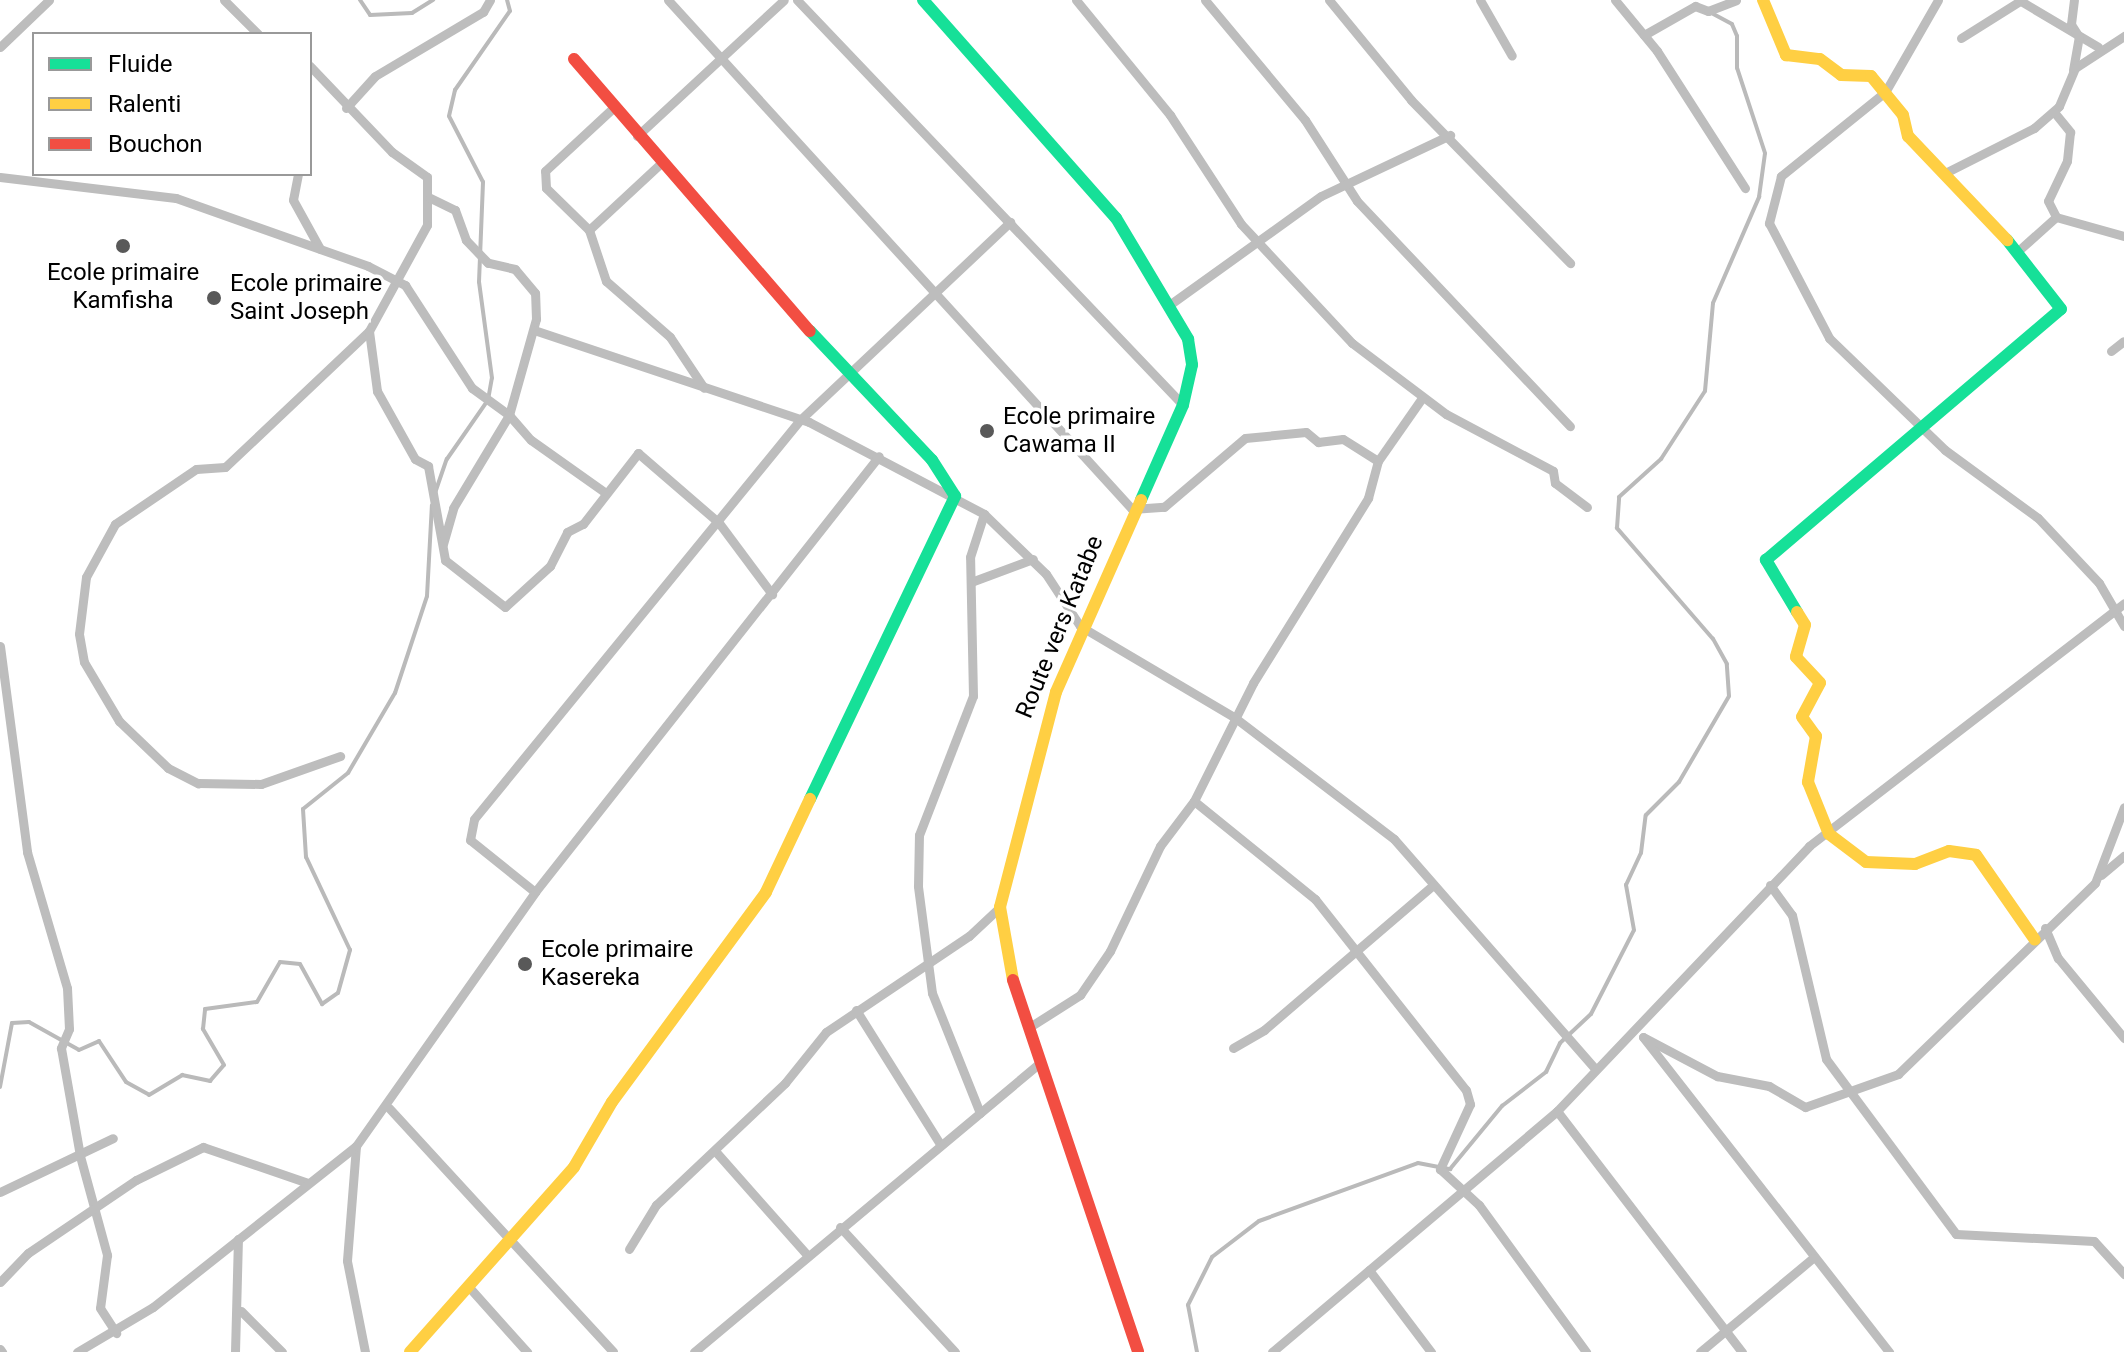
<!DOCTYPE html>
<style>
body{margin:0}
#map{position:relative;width:2124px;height:1352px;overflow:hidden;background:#fff;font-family:Roboto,sans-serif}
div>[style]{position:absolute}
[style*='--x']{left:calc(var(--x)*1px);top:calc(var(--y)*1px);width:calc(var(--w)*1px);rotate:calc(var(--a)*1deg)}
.stream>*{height:4px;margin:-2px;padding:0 2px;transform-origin:2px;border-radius:2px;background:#bababa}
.street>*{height:9px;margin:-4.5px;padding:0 4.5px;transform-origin:4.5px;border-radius:4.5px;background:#bdbdbd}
.fast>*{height:12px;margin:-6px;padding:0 6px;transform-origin:6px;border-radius:6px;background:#16e098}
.slow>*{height:12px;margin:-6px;padding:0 6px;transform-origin:6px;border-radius:6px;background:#ffcf43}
.jam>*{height:12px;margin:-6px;padding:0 6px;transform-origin:6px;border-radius:6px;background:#f24e42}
.dots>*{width:22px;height:22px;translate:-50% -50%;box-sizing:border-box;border:4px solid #fff;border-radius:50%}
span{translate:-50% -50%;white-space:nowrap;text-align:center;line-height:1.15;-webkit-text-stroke:7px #fff;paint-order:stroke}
.poi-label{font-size:24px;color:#000}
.left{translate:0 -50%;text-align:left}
.street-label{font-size:24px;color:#000}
.legend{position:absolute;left:32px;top:32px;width:280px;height:144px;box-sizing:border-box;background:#fff;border:2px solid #999;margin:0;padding:10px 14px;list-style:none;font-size:24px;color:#000}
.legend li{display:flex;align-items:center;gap:16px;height:40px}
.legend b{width:40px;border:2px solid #999}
</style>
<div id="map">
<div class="stream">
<i style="--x:360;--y:0;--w:18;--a:56"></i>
<i style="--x:370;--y:15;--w:42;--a:-2.7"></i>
<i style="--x:412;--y:13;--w:25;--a:-32"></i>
<i style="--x:435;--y:493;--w:36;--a:-71"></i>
<i style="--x:447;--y:459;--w:72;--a:-55.2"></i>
<i style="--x:488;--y:400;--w:22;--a:-80"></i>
<i style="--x:492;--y:378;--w:97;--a:-97.7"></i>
<i style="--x:479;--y:282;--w:100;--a:-87.7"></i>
<i style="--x:483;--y:182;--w:74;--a:-117.3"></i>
<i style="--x:449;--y:116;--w:27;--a:-77"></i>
<i style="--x:455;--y:90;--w:96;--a:-55.2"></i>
<i style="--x:510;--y:11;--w:11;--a:-105"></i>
<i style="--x:0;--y:1087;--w:65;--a:-79.4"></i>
<i style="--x:12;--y:1023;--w:17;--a:-3"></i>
<i style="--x:29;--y:1022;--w:57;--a:29.2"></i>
<i style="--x:79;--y:1050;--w:22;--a:-24"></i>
<i style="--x:99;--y:1041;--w:49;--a:56.6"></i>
<i style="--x:126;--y:1082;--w:26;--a:29"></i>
<i style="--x:149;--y:1095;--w:39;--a:-31"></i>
<i style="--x:182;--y:1075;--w:29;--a:12"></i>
<i style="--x:210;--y:1081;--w:21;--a:-49"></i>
<i style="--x:224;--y:1065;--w:42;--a:-120.3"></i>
<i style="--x:203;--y:1029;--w:20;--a:-84"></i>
<i style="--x:205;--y:1009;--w:52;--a:-7.7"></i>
<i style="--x:257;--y:1002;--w:46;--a:-60.1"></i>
<i style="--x:280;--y:962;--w:20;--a:6"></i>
<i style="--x:300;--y:964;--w:46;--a:61.2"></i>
<i style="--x:322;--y:1004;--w:19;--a:-35"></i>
<i style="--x:338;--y:993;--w:45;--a:-74.4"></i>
<i style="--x:350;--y:950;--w:103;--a:-115.3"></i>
<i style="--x:306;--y:857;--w:48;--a:-93.6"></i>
<i style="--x:303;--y:809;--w:58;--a:-38.7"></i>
<i style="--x:348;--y:773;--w:93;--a:-59.6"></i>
<i style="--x:395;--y:693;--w:102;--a:-71.7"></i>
<i style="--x:427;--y:596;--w:91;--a:-86.9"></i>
<i style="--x:1197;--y:1352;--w:48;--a:-100.8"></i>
<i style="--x:1188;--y:1305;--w:54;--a:-63.4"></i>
<i style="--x:1212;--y:1257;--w:59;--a:-37.5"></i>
<i style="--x:1259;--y:1221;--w:169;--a:-20"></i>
<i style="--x:1418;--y:1163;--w:33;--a:11"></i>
<i style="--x:1450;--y:1169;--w:82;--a:-50.5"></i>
<i style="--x:1502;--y:1106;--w:56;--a:-37.7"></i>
<i style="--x:1546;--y:1072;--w:32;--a:-64"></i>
<i style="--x:1560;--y:1043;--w:42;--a:-43.1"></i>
<i style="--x:1591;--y:1014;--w:94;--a:-62.9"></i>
<i style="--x:1634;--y:930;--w:46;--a:-100.1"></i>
<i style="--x:1626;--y:885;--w:35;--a:-65"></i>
<i style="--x:1641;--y:853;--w:38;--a:-83"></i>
<i style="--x:1646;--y:815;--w:47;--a:-45"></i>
<i style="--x:1679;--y:782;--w:99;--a:-59.8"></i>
<i style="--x:1729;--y:696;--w:32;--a:-94"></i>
<i style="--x:1727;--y:664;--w:29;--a:-119"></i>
<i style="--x:1713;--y:639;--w:147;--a:-130.9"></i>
<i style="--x:1617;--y:528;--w:31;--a:-86"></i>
<i style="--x:1619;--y:497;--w:57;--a:-42.1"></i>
<i style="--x:1661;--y:459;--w:81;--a:-57.1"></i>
<i style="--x:1705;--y:391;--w:88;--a:-84.8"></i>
<i style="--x:1713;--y:303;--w:116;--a:-66.5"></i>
<i style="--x:1759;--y:197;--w:44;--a:-82.2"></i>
<i style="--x:1765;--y:153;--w:89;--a:-108.2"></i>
<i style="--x:1737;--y:68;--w:32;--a:-90"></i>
<i style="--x:1737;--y:36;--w:13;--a:-113"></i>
<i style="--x:1732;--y:24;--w:27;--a:-152"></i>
</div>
<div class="street">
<i style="--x:224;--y:0;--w:48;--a:45"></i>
<i style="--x:668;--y:0;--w:689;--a:47.65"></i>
<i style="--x:1132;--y:509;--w:32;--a:-4"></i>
<i style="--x:1164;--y:507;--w:106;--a:-40.4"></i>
<i style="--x:1245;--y:438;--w:61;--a:-5.6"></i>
<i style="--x:1306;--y:432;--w:16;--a:40"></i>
<i style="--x:1318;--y:442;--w:25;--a:-7"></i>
<i style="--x:1343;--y:439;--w:41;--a:32.2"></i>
<i style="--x:797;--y:0;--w:559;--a:46.38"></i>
<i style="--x:1076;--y:0;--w:149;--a:50.7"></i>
<i style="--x:1170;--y:115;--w:130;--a:56.9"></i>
<i style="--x:1241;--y:224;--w:163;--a:47"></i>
<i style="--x:1352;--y:343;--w:118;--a:37.1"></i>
<i style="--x:1446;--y:414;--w:121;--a:28"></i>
<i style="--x:1553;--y:471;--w:12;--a:81"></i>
<i style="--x:1555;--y:483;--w:40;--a:37"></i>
<i style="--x:1205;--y:0;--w:156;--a:50.2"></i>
<i style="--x:1305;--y:120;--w:96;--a:57.3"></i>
<i style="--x:1357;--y:201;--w:310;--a:46.6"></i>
<i style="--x:1329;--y:0;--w:129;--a:50.6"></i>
<i style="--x:1411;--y:100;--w:228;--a:45.7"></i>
<i style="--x:1480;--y:0;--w:64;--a:60.3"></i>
<i style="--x:1615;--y:0;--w:66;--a:50.5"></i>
<i style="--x:1657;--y:51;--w:163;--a:57.3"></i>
<i style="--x:1938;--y:0;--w:106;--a:119.9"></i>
<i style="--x:1885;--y:92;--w:134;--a:141.1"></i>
<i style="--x:1781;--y:176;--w:49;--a:104.3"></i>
<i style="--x:1769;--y:223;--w:130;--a:62.4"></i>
<i style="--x:1829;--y:338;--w:161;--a:44"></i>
<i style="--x:1945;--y:450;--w:115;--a:36.2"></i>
<i style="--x:2038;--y:518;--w:89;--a:46.8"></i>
<i style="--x:2099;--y:583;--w:50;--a:59.8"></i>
<i style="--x:2019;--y:0;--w:92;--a:30.7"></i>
<i style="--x:1644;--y:35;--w:59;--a:-29.6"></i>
<i style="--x:1695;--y:6;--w:14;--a:21"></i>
<i style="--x:1708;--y:11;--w:30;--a:-21"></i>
<i style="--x:1961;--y:38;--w:70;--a:-32.1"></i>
<i style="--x:0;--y:47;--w:68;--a:-43.8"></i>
<i style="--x:310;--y:66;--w:119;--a:46.4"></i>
<i style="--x:392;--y:152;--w:43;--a:35.5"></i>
<i style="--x:427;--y:177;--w:48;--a:90"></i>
<i style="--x:427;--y:225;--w:121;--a:118.7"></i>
<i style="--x:369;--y:331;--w:198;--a:136.6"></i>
<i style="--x:225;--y:467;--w:29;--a:176"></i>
<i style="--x:196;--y:469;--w:98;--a:145.8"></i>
<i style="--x:115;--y:524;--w:60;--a:118.7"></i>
<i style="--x:86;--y:577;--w:57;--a:97"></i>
<i style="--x:79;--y:634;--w:28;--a:80"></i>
<i style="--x:84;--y:662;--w:69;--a:59.3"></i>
<i style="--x:119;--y:721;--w:68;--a:43.8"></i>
<i style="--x:168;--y:768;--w:34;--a:27"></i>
<i style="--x:198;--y:783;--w:63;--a:0.9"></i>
<i style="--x:261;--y:784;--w:84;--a:-19.5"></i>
<i style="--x:2073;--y:70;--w:34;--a:-80"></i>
<i style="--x:2079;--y:37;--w:15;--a:-122"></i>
<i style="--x:2071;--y:24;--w:24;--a:-83"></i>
<i style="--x:346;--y:108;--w:43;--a:-47.8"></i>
<i style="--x:375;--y:76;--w:126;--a:-30.7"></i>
<i style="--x:483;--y:12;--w:14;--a:-60"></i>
<i style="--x:2054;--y:112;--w:26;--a:51"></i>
<i style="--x:2070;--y:132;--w:29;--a:96"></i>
<i style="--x:2067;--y:161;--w:44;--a:115.4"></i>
<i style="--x:2048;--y:201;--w:18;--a:63"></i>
<i style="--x:637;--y:136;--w:200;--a:-42.8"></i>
<i style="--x:660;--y:164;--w:97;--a:137.1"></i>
<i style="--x:589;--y:230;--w:54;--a:71.6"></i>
<i style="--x:606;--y:281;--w:85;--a:41.2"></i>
<i style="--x:670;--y:337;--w:61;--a:56.3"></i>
<i style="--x:1945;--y:173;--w:100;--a:-26.8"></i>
<i style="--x:2034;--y:128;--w:33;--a:-41"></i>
<i style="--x:2059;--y:106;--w:41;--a:-67.2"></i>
<i style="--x:2075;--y:68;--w:59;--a:-33.1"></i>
<i style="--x:298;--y:174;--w:26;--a:101"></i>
<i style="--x:293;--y:200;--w:56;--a:61.1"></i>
<i style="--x:0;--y:177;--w:177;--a:6.8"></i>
<i style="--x:176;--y:198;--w:204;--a:19.5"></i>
<i style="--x:368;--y:266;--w:42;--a:27.2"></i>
<i style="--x:405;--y:285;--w:123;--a:57"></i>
<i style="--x:472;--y:388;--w:46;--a:36.1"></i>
<i style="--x:509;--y:415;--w:100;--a:-74.3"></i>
<i style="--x:536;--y:319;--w:26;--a:-92"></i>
<i style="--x:535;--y:293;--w:31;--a:-130"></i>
<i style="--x:515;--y:269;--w:28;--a:-167"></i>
<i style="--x:488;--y:263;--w:32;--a:-134"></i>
<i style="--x:466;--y:240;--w:32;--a:-110"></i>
<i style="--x:455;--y:210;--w:28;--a:-154"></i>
<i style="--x:589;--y:230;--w:60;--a:-135.7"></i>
<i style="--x:546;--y:188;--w:17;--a:-93"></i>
<i style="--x:545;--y:171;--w:94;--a:-42.8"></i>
<i style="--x:2018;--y:251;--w:51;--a:-41.8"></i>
<i style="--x:2056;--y:217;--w:71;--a:15.6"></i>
<i style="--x:1172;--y:303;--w:183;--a:-35.7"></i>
<i style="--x:1321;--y:196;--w:143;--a:-25.3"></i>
<i style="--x:534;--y:330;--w:290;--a:18.5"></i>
<i style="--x:809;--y:422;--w:198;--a:27.7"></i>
<i style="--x:984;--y:514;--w:86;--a:44.1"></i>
<i style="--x:1046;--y:574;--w:62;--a:56.8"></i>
<i style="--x:1080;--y:626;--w:179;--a:30.6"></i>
<i style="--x:1234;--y:717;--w:201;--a:37.3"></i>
<i style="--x:1394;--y:839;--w:305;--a:48.8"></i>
<i style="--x:369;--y:331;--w:61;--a:82.4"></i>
<i style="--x:377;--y:391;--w:78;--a:60.8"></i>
<i style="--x:415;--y:459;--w:15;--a:28"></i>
<i style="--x:428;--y:466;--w:96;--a:79.7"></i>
<i style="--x:445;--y:560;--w:76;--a:38.1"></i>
<i style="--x:505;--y:607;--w:61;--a:-42.3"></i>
<i style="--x:550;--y:566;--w:38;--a:-63"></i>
<i style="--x:567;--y:532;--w:18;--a:-27"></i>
<i style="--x:583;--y:524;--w:90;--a:-52.2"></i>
<i style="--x:638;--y:453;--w:107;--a:40.8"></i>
<i style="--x:719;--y:523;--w:89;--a:53.3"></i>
<i style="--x:2111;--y:351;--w:16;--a:-38"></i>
<i style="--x:443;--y:544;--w:37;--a:-74"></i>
<i style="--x:453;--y:508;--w:109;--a:-58.9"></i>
<i style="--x:509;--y:415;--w:33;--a:49"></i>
<i style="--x:531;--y:440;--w:88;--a:35.3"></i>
<i style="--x:971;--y:582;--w:66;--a:-20.4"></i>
<i style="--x:0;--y:646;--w:208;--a:82.5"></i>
<i style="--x:27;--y:852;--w:142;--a:73.6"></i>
<i style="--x:67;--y:988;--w:41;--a:87.2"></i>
<i style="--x:69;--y:1029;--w:21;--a:113"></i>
<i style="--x:61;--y:1048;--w:110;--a:80"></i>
<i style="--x:80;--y:1156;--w:103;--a:74.7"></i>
<i style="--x:107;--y:1255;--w:53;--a:97.5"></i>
<i style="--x:100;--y:1308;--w:30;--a:57"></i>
<i style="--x:1194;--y:801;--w:156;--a:39"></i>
<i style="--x:1315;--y:899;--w:243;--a:51.7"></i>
<i style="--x:1466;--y:1090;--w:15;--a:74"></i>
<i style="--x:1470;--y:1104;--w:72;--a:114.8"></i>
<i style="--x:1440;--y:1169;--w:53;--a:42.7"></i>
<i style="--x:1479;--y:1205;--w:182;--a:53.9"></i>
<i style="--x:2101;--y:875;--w:30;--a:-40"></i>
<i style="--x:1770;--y:885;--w:37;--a:54"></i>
<i style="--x:1792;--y:915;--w:148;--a:76.7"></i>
<i style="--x:1826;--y:1059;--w:218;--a:53.4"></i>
<i style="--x:1956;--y:1234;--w:138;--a:2.9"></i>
<i style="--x:2094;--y:1241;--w:45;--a:47.7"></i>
<i style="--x:535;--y:892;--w:83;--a:-141.3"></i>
<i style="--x:470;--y:840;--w:21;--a:-79"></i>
<i style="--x:474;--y:819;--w:515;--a:-50.75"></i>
<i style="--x:800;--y:420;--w:289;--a:-43.3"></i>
<i style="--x:2045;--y:928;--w:33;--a:67"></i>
<i style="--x:2058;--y:958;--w:104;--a:50.5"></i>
<i style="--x:856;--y:1010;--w:158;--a:57.9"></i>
<i style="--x:1028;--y:1028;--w:62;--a:-32.4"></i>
<i style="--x:1080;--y:995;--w:53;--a:-55.7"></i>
<i style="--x:1110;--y:951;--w:116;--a:-64.5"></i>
<i style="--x:1160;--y:846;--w:56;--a:-52.9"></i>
<i style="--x:1194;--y:801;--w:132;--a:-63.4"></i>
<i style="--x:1253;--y:683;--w:218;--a:-58.1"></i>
<i style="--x:1368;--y:498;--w:38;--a:-75"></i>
<i style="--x:1378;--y:461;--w:77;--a:-55.1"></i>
<i style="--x:1643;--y:1037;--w:84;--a:27.8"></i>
<i style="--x:1717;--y:1076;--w:53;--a:10.9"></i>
<i style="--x:1769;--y:1086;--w:42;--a:30.3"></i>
<i style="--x:1805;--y:1107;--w:99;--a:-19.5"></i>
<i style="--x:1898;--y:1074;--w:274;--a:-44.1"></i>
<i style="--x:2095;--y:883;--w:81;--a:-69.1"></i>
<i style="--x:1643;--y:1037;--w:400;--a:52"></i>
<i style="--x:1233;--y:1048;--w:36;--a:-30"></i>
<i style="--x:1264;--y:1030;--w:223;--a:-40.6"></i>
<i style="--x:389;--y:1108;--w:331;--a:47.4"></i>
<i style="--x:1557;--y:1111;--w:304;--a:52.5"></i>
<i style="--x:980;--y:1113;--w:129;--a:-111.8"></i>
<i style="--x:932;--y:993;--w:108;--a:-97.5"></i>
<i style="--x:918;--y:886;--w:51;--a:-88.9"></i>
<i style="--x:919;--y:835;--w:149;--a:-68.8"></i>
<i style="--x:973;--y:696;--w:139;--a:-91.2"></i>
<i style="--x:970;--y:557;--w:45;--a:-72"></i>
<i style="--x:356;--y:1146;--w:115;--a:94.5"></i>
<i style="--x:347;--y:1261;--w:93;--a:78.8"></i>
<i style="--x:716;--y:1152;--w:139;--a:48.5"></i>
<i style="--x:0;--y:1192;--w:125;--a:-25.5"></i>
<i style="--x:840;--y:1227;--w:170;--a:47.4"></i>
<i style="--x:629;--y:1249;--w:52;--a:-58.5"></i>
<i style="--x:656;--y:1205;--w:178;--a:-43.4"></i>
<i style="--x:785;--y:1083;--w:65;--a:-51.2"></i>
<i style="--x:826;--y:1032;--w:172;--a:-33.9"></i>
<i style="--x:969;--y:936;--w:42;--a:-43.1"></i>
<i style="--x:1369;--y:1270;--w:103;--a:52.9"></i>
<i style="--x:0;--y:1282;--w:40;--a:-46"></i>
<i style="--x:28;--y:1253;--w:130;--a:-34.1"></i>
<i style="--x:136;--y:1180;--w:75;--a:-26.2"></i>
<i style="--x:203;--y:1147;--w:111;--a:18.9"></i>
<i style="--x:468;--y:1286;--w:89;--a:48.2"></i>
<i style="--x:241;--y:1311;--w:58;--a:45"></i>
<i style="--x:0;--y:1349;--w:4;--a:56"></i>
<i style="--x:77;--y:1352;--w:88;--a:-30.6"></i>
<i style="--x:153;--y:1307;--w:259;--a:-38.4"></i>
<i style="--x:356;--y:1146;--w:311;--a:-54.8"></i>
<i style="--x:535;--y:892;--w:555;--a:-51.73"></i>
<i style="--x:235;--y:1352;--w:113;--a:-88.5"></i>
<i style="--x:694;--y:1352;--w:449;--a:-39.9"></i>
<i style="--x:1272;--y:1352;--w:373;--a:-40.2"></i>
<i style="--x:1557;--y:1111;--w:366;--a:-46.4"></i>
<i style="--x:1809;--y:846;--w:398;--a:-37.6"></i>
<i style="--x:1700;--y:1352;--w:147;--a:-39.8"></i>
</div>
<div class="fast">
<i style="--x:923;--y:0;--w:291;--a:48.5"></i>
<i style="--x:1116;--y:218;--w:141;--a:59.2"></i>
<i style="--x:1188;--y:339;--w:26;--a:81"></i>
<i style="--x:1192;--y:365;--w:41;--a:102.7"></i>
<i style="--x:1183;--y:405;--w:104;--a:113.9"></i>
<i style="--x:1797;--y:612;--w:61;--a:-120.8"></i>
<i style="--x:1766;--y:560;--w:387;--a:-40.4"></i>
<i style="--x:2061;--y:309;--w:88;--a:-128"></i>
<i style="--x:810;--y:799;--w:336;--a:-64.4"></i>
<i style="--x:955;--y:496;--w:43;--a:-122.6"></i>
<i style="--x:932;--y:460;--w:178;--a:-133.4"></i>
</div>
<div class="slow">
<i style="--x:1763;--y:0;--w:60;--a:67.3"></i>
<i style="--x:1786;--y:55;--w:34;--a:7"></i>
<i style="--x:1820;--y:59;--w:26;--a:37"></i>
<i style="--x:1841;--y:75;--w:30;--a:2"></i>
<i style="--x:1871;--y:76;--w:50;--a:50.6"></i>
<i style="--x:1903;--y:115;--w:22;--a:77"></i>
<i style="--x:1908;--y:136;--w:144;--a:46.4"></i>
<i style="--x:1797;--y:612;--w:15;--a:58"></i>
<i style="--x:1805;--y:625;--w:33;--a:106"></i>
<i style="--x:1796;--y:657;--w:35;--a:47"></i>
<i style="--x:1820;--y:683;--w:38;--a:118"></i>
<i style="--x:1802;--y:717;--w:24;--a:54"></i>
<i style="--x:1816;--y:736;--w:47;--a:99.9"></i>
<i style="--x:1808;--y:782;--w:56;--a:68"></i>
<i style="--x:1829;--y:834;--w:46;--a:37.1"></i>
<i style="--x:1866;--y:862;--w:49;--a:2.3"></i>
<i style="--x:1915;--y:864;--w:36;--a:-21"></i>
<i style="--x:1949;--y:851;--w:27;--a:8"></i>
<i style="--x:1976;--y:855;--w:103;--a:55.2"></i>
<i style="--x:1013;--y:980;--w:74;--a:-100.1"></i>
<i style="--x:1000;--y:907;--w:222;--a:-75.4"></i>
<i style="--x:1056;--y:692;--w:210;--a:-66.1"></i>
<i style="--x:410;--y:1352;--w:247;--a:-48.4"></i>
<i style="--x:574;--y:1167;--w:75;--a:-59.7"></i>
<i style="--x:612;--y:1102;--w:260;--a:-53.7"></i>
<i style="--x:766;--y:892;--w:103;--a:-64.7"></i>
</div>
<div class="jam">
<i style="--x:574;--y:59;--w:360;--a:49.1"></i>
<i style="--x:1013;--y:980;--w:392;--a:71.4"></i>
</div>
<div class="dots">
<i style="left:123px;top:246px;background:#595959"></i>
<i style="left:214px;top:298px;background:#595959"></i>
<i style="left:987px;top:431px;background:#595959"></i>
<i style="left:525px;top:964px;background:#595959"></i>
</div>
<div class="poi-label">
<span style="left:123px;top:287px">Ecole primaire<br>Kamfisha</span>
<span class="left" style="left:230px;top:298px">Ecole primaire<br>Saint Joseph</span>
<span class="left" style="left:1003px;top:431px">Ecole primaire<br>Cawama II</span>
<span class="left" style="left:541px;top:964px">Ecole primaire<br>Kasereka</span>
</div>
<div class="street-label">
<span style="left:1060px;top:627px;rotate:-68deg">Route vers Katabe</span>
</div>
<ul class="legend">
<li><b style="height:10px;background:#16e098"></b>Fluide</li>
<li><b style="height:10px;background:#ffcf43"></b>Ralenti</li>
<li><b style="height:10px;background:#f24e42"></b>Bouchon</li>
</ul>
</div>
